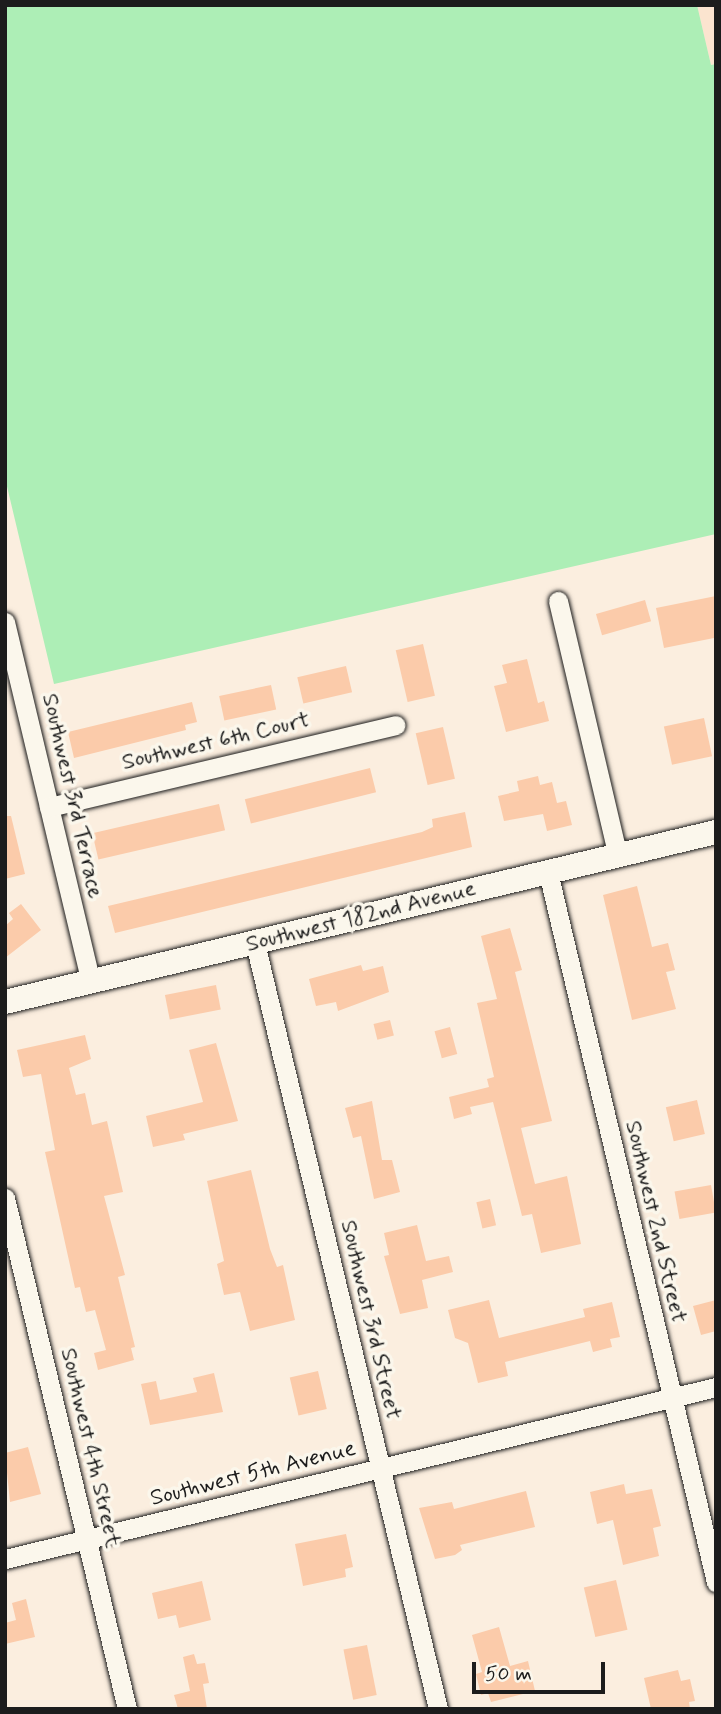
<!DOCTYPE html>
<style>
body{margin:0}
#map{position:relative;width:721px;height:1714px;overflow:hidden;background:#fbeedf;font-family:Mynerve,sans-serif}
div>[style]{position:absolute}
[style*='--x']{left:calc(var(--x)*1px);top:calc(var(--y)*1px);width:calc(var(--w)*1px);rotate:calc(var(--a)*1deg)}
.built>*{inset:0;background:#fbe4cf}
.green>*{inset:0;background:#adeeb6}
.building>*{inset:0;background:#fbcbaa;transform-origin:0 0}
.roads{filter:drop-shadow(0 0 2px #1c1c1c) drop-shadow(0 0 2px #1c1c1c)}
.minor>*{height:19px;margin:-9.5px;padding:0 9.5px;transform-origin:9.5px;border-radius:9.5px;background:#fbf7ec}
.tertiary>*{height:24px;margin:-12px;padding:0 12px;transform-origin:12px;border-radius:12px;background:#fbf7ec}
span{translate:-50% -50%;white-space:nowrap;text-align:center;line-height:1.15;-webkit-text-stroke:7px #fbf7ec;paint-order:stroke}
.street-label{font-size:23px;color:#1c1c1c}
.frame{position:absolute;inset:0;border:7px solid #1c1c1c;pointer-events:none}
.scale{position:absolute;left:472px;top:1662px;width:133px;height:32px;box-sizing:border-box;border:4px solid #1c1c1c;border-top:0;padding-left:9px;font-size:21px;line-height:24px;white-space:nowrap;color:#1c1c1c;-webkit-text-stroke:5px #fbf7ec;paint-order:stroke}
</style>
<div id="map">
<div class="built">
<i style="clip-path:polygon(697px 5px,716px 5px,716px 64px,711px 65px)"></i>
</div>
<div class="green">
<i style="clip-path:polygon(5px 5px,697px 5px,711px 65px,716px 64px,716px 534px,54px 684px,5px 478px)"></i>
</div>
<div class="building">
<i style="clip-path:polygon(716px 596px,714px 638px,664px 648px,656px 608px)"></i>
<i style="left:645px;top:600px;width:22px;height:51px;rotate:74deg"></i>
<i style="left:423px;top:644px;width:53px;height:28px;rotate:77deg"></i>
<i style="clip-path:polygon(527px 659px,538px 703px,544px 701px,549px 721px,506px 732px,494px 686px,507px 683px,502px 665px)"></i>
<i style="left:346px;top:666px;width:27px;height:50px;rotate:77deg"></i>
<i style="left:271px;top:685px;width:25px;height:53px;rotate:78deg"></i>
<i style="clip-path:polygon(192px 702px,197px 722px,185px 725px,186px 730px,74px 758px,68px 732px)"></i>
<i style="left:704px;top:718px;width:39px;height:41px;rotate:78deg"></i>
<i style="left:443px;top:727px;width:53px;height:28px;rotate:77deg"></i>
<i style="left:370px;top:768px;width:25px;height:129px;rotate:76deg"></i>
<i style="clip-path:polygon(538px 776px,540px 785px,552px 782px,557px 803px,566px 801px,572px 825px,547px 831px,543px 814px,504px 821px,498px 796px,519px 791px,517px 781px)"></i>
<i style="left:219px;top:804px;width:27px;height:130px;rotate:77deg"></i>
<i style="clip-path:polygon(465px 812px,472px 847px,115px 933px,108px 906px,422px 832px,433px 827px,432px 819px)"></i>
<i style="clip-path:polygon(5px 816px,11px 816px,25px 874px,5px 879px)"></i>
<i style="clip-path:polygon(637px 886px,652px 947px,668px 943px,675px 970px,666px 972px,676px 1009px,632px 1020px,603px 895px)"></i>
<i style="clip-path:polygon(21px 904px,41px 930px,5px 958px,5px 926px,13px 919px,9px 913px)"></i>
<i style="clip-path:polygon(510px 928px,522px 970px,515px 972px,552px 1121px,521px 1128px,535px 1184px,567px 1176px,581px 1244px,541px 1253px,532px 1214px,522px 1216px,493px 1102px,470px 1107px,472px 1114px,454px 1119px,449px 1097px,489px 1087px,487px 1079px,494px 1077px,477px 1003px,497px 999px,481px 936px)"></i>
<i style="clip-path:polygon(361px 965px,363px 971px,383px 966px,389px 992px,338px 1011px,336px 1002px,316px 1006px,309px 979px)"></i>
<i style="left:216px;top:985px;width:25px;height:52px;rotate:79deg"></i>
<i style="left:390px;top:1020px;width:16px;height:17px;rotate:76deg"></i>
<i style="left:450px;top:1027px;width:28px;height:16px;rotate:75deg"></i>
<i style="clip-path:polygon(85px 1035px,91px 1059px,69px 1068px,76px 1095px,85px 1093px,92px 1125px,107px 1121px,123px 1192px,104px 1196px,125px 1275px,118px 1277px,135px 1347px,131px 1348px,134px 1360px,98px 1370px,94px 1353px,106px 1350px,95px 1310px,86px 1312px,80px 1287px,75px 1288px,45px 1152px,55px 1150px,41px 1074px,23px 1077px,17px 1050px)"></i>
<i style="clip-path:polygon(216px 1043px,238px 1121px,183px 1134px,185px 1140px,153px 1147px,146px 1116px,203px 1102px,189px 1050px)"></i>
<i style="left:697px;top:1100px;width:35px;height:32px;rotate:77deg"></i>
<i style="clip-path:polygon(372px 1101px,382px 1160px,392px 1160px,400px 1192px,374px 1199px,361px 1136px,353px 1138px,345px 1108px)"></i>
<i style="clip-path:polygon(251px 1170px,270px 1249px,277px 1267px,283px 1265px,295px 1320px,250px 1331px,240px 1292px,224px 1295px,217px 1264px,224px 1261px,207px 1181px)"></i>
<i style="left:711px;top:1185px;width:28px;height:37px;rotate:80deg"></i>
<i style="left:490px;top:1199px;width:27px;height:14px;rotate:77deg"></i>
<i style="clip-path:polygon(417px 1225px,426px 1261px,449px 1256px,453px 1272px,422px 1280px,428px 1308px,400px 1314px,384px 1256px,389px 1255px,384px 1233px)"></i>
<i style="clip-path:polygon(489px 1300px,499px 1338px,585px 1317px,583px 1309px,612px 1302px,620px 1337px,610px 1339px,612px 1347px,593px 1352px,590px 1341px,505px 1362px,508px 1376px,478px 1383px,468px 1343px,455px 1338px,448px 1310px)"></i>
<i style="clip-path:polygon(716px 1300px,716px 1331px,701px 1335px,693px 1306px)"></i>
<i style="left:318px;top:1371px;width:39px;height:29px;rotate:77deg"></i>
<i style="clip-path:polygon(214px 1373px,223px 1412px,150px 1425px,141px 1384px,156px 1381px,160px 1400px,197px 1392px,193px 1378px)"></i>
<i style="clip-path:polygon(28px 1447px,41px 1494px,10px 1502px,5px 1453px)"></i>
<i style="clip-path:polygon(624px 1484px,626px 1494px,652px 1489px,661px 1526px,653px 1528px,659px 1556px,623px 1565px,613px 1520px,597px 1524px,590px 1492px)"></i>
<i style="clip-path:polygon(526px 1491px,535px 1527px,460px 1545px,462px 1550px,455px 1555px,435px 1559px,419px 1508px,452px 1502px,454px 1509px)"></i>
<i style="clip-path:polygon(346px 1534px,353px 1567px,345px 1569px,346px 1577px,303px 1586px,295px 1544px)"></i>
<i style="left:616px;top:1580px;width:51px;height:33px;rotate:77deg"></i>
<i style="clip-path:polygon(202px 1581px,211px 1620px,179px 1628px,176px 1615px,158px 1619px,152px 1593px)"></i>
<i style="clip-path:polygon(26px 1599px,35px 1637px,5px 1644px,5px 1623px,16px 1620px,12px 1603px)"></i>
<i style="clip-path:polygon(499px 1627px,510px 1666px,528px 1661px,535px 1691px,491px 1702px,488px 1693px,481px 1695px,476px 1674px,482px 1672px,472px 1635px)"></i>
<i style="left:367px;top:1645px;width:51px;height:24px;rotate:79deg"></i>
<i style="clip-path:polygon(194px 1654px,197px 1664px,205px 1663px,209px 1683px,203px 1684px,207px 1709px,178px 1709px,174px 1695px,190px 1691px,183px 1657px)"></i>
<i style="clip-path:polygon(678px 1670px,681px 1681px,690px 1679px,695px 1701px,689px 1702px,690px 1709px,651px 1709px,644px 1678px)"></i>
</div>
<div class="roads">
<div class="minor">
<i style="--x:558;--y:601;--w:262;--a:76.8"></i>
<i style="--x:5;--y:622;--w:370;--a:76.6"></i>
<i style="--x:49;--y:807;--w:356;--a:-13.3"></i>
<i style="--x:548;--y:872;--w:730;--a:76.69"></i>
<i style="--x:255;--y:943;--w:788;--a:76.56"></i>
<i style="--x:5;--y:1198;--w:525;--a:76.57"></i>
<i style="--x:5;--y:1559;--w:732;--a:-13.6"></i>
</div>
<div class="tertiary">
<i style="--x:5;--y:1002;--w:731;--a:-13.45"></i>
</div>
</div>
<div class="street-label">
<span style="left:216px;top:742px;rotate:-13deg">Southwest 6th Court</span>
<span style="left:72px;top:796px;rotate:77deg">Southwest 3rd Terrace</span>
<span style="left:361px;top:917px;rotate:-14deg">Southwest 182nd Avenue</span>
<span style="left:655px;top:1222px;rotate:77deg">Southwest 2nd Street</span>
<span style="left:370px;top:1320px;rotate:77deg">Southwest 3rd Street</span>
<span style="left:90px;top:1448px;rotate:77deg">Southwest 4th Street</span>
<span style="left:253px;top:1474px;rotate:-14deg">Southwest 5th Avenue</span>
</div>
<div class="frame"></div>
<div class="scale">50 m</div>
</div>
